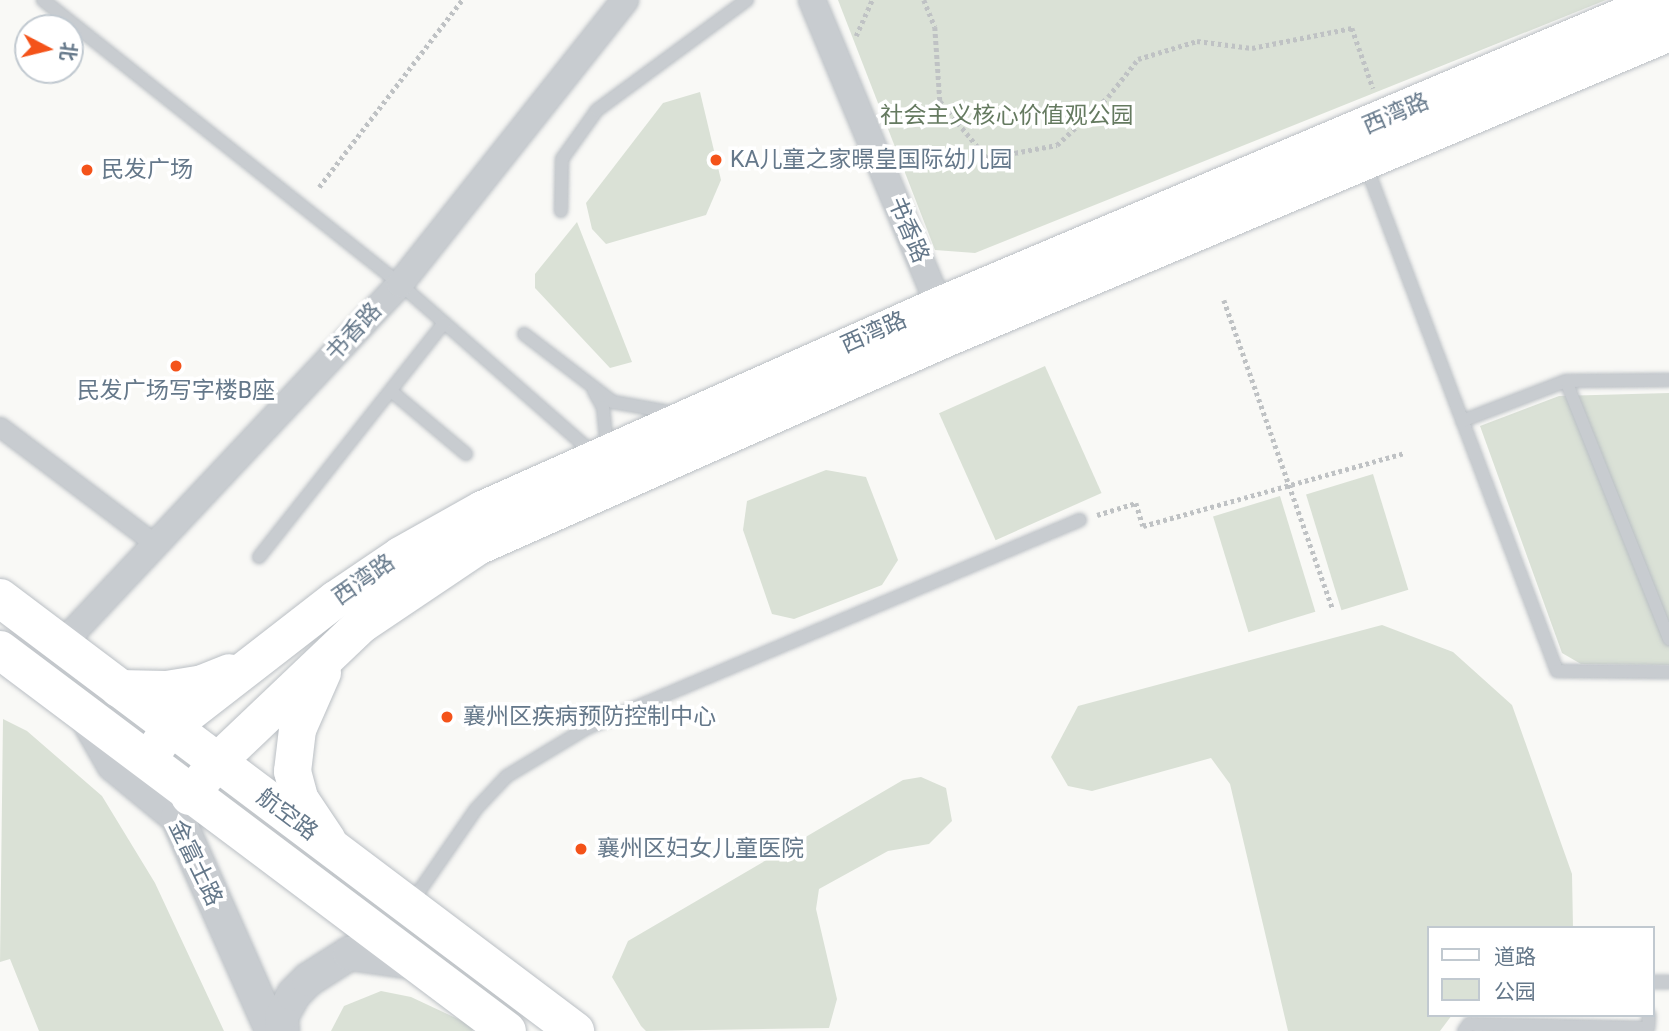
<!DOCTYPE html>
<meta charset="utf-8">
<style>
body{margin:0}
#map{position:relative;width:1669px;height:1031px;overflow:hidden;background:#f9f9f6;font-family:Roboto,"Noto Sans SC",sans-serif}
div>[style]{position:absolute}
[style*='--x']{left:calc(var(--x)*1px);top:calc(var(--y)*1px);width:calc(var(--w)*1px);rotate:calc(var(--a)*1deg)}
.green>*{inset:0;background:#dae1d6;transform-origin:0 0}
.path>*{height:4.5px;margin-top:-2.25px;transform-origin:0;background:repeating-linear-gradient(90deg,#bfc2c4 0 3.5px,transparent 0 7px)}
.roads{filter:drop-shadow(0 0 2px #babfc4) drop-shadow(0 0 2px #babfc4)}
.service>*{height:12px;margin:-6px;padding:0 6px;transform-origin:6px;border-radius:6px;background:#c8ccd0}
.pedestrian>*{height:19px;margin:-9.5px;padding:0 9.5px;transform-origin:9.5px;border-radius:9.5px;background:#c8ccd0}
.minor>*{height:26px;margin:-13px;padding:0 13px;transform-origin:13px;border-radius:13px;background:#c8ccd0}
.tertiary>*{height:33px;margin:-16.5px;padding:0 16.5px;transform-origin:16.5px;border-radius:16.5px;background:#c8ccd0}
.secondary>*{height:37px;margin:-18.5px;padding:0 18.5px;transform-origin:18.5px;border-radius:18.5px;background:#fff}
.primary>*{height:38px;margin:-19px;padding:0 19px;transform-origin:19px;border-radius:19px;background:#fff}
.dots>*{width:19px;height:19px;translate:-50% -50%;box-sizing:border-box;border:4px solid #fff;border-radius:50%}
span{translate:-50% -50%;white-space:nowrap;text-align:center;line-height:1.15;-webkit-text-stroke:7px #fff;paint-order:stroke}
.street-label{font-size:23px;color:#65788a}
.park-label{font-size:23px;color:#657a60}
.poi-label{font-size:23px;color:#65788a}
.left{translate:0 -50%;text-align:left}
.legend{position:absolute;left:1427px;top:926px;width:228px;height:91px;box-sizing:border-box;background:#fff;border:2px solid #c1c9d0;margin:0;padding:9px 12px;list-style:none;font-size:21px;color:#65788a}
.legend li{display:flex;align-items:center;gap:14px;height:35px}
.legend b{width:35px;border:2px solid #c1c9d0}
.north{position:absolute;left:14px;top:14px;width:70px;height:70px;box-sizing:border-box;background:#fff;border:2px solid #c1c9d0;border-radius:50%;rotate:97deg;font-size:19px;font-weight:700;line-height:28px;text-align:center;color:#65788a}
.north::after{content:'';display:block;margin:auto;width:24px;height:32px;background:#f4531a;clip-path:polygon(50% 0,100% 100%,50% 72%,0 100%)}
</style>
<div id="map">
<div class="green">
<i style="clip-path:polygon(838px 0,1606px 0,975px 253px,935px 250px)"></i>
<i style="clip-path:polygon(700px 92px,721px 180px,706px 215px,606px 244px,592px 229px,586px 203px,663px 103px)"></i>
<i style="clip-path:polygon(577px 222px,632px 362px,610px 368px,535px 288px,535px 274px)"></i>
<i style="left:1045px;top:366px;width:139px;height:116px;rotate:66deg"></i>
<i style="clip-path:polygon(1669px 393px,1669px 665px,1581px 664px,1562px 653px,1480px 426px,1559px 396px)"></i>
<i style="clip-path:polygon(826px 470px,866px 477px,898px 560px,882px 585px,794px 619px,772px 614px,743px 530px,747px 501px)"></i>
<i style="left:1373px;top:474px;width:121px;height:70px;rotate:73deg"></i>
<i style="left:1280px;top:496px;width:121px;height:70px;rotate:73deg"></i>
<i style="clip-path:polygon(1382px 625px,1453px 652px,1512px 705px,1572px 874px,1573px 928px,1429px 928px,1429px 1015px,1452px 1015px,1440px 1031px,1288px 1031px,1230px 784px,1211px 758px,1092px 791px,1068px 786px,1051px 757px,1078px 706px)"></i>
<i style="clip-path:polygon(3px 719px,27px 731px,102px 796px,155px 883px,224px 1031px,39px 1031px,10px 959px,0 962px)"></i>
<i style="clip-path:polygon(921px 777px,946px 788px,952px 821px,929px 844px,888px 851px,819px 889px,816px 909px,837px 999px,829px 1028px,646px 1031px,641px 1026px,612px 977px,628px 941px,903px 780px)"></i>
<i style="clip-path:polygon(381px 991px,411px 997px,475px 1027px,472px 1031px,331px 1031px,344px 1006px)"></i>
</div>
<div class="path">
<i style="--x:924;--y:0;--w:29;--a:68"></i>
<i style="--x:935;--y:27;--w:74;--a:86.1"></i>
<i style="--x:940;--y:101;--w:74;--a:50.5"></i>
<i style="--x:987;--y:158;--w:71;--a:-10.5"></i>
<i style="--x:1057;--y:145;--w:70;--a:-43.3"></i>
<i style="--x:1108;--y:97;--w:48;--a:-51.7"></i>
<i style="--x:1138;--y:59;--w:62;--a:-17"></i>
<i style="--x:1197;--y:41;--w:55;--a:7.3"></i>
<i style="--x:1252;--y:48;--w:102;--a:-11.3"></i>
<i style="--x:1352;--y:28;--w:64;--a:70.7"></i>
<i style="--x:856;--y:36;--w:39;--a:-66"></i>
<i style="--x:319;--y:187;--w:235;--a:-52.6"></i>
<i style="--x:1224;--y:300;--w:328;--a:70.6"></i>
<i style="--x:1097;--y:515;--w:41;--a:-17.1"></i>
<i style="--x:1136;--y:503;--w:24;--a:73"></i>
<i style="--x:1143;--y:526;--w:271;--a:-15.6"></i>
</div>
<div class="roads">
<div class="service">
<i style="--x:43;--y:0;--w:456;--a:38.5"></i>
<i style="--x:400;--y:284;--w:258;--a:41.2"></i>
<i style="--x:1365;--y:163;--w:543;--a:69.3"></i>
<i style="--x:1557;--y:671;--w:112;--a:0.5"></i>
<i style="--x:561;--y:211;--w:52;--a:-88.9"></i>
<i style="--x:562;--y:159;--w:60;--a:-54.5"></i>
<i style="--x:597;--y:110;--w:186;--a:-36.3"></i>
<i style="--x:524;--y:334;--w:112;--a:37.4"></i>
<i style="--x:613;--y:402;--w:58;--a:10"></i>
<i style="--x:1566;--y:381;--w:278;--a:68.2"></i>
<i style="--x:391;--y:391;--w:98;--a:40"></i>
<i style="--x:594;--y:391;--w:18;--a:61"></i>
<i style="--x:603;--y:407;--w:40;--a:84.3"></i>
<i style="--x:1462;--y:421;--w:111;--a:-21"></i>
<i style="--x:1566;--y:381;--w:103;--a:-0.6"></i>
<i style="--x:259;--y:557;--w:298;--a:-51.7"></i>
<i style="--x:411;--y:903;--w:114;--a:-55.3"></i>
<i style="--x:476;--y:809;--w:45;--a:-46.8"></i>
<i style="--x:507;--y:776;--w:93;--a:-31"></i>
<i style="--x:587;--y:728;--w:535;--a:-22.88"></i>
<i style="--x:1653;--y:982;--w:16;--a:0"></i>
<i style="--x:1464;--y:1031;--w:9;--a:-54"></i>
<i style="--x:1469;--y:1024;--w:179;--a:1.3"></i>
<i style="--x:1648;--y:1028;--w:13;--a:-86"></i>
</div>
<div class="pedestrian">
<i style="--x:0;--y:427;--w:194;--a:37"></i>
</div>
<div class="minor">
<i style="--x:812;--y:0;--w:330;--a:67.4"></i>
<i style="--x:61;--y:645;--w:495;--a:-46.8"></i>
<i style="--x:400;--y:284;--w:362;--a:-51.6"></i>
</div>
<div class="tertiary">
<i style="--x:86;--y:717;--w:54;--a:60.1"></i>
<i style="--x:113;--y:764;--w:83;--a:39.6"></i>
<i style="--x:177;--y:817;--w:234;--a:66.1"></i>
<i style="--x:282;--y:1031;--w:15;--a:-94"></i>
<i style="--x:281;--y:1016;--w:25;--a:-61"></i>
<i style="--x:293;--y:994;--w:21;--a:-45"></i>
<i style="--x:308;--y:979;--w:49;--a:-32.4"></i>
<i style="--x:349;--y:953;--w:66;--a:7.9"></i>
</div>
<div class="secondary">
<i style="--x:322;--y:672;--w:62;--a:113.7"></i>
<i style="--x:297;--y:729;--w:42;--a:96.8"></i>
<i style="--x:292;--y:771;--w:28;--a:75"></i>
<i style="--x:299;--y:798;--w:50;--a:56.3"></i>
<i style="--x:118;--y:688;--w:48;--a:1.2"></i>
<i style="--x:166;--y:689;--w:36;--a:-9"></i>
<i style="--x:202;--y:683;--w:29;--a:-22"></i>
<i style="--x:154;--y:750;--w:28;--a:-55"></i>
<i style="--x:170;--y:727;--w:209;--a:-37.8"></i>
<i style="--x:335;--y:599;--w:78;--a:-34.1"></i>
<i style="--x:400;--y:555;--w:94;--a:-29.3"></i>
<i style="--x:482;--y:509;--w:500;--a:-24.06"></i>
<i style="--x:939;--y:305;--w:783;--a:-22.93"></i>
<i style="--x:189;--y:796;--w:43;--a:-51.5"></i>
<i style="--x:216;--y:762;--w:200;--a:-43.6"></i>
<i style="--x:361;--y:624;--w:140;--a:-33.9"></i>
<i style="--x:477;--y:546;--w:510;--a:-23.95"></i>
<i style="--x:943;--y:339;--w:788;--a:-22.92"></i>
</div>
<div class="primary">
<i style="--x:0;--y:598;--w:720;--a:36.98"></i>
<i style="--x:0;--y:650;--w:634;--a:36.92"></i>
</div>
</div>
<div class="dots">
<i style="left:716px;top:160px;background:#f4531a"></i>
<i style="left:87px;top:170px;background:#f4531a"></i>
<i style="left:176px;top:366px;background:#f4531a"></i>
<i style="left:447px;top:717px;background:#f4531a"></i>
<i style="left:581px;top:849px;background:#f4531a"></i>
</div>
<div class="street-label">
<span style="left:1396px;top:114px;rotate:-23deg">西湾路</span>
<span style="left:908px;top:230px;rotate:67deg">书香路</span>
<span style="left:354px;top:332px;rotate:-47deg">书香路</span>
<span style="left:874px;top:333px;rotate:-24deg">西湾路</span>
<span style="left:364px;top:580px;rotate:-35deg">西湾路</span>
<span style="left:287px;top:815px;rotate:37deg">航空路</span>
<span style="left:195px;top:863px;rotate:64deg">金富士路</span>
</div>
<div class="park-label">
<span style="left:1007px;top:116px">社会主义核心价值观公园</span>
</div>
<div class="poi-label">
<span class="left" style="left:730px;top:160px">KA儿童之家暻皇国际幼儿园</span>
<span class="left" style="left:101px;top:170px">民发广场</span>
<span style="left:176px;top:391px">民发广场写字楼B座</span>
<span class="left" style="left:463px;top:717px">襄州区疾病预防控制中心</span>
<span class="left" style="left:597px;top:849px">襄州区妇女儿童医院</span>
</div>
<ul class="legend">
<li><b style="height:9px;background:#fff"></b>道路</li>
<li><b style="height:19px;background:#dae1d6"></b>公园</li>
</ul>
<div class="north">北</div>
</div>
